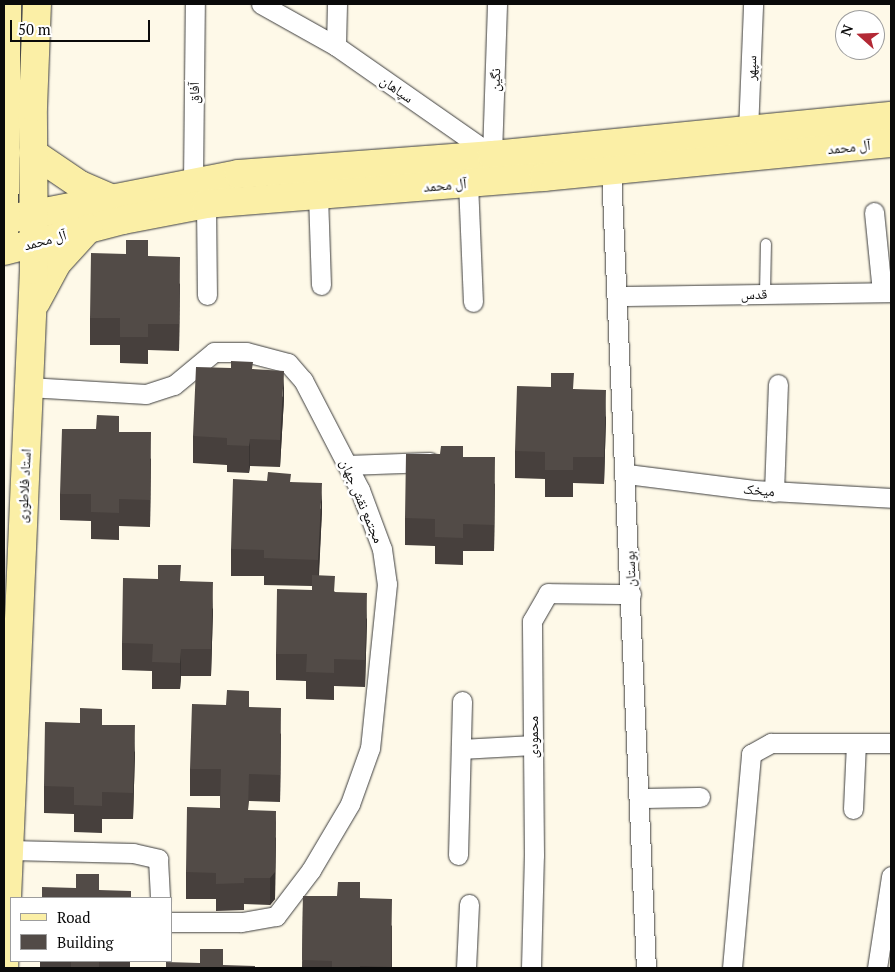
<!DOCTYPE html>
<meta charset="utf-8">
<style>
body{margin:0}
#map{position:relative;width:895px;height:972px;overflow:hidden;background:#fef9e8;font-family:"PT Serif","Noto Naskh Arabic",serif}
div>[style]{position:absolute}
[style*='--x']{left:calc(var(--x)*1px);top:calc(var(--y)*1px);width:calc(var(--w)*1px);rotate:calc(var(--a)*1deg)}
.roads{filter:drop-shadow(0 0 1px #3d3d3d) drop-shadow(0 0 1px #3d3d3d)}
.lane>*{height:10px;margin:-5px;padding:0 5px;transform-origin:5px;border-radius:5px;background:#fff}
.street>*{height:19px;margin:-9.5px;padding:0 9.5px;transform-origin:9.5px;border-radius:9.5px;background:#fff}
.secondary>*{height:28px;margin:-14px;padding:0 14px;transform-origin:14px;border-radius:14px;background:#fbefa6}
.wall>*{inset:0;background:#47403d;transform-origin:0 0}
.shaded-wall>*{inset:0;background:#393432}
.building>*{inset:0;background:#524b47;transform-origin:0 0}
span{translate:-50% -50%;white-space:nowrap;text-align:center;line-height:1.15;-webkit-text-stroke:5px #fff;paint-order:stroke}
.street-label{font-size:14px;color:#0a0a0a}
.frame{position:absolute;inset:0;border:5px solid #0a0a0a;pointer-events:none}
.legend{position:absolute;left:10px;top:897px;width:162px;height:65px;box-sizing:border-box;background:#fff;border:1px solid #9d9d9d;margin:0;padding:6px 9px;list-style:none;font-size:15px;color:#0a0a0a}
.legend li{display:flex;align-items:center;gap:10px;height:25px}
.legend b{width:25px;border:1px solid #9d9d9d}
.north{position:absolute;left:835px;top:10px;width:50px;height:50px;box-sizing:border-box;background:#fff;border:1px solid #9d9d9d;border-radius:50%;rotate:290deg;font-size:14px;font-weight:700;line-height:20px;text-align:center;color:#0a0a0a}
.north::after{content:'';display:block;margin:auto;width:18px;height:22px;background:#b32935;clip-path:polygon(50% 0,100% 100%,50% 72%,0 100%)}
.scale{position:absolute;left:10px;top:20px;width:140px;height:22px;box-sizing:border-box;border:2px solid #0a0a0a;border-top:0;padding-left:6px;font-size:15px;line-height:18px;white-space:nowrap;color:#0a0a0a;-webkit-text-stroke:4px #fff;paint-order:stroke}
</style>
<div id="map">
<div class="roads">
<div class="lane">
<i style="--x:765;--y:294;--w:50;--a:-88.9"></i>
</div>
<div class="street">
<i style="--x:261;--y:4;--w:86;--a:29.2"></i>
<i style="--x:337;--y:4;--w:42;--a:91.4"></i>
<i style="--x:336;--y:46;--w:190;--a:34.9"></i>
<i style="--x:748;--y:131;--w:127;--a:-87.7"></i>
<i style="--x:492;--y:155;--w:151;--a:-88.1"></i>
<i style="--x:611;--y:171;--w:798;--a:87.49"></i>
<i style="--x:193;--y:182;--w:178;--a:-89.4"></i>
<i style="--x:468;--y:183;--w:119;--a:87.6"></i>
<i style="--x:318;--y:195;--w:90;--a:88.1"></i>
<i style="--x:206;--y:204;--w:91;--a:89.4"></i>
<i style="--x:874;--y:212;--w:80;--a:84.3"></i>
<i style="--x:618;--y:296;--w:273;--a:-0.8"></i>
<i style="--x:28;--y:387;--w:118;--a:3.4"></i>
<i style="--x:146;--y:394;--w:29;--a:-18"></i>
<i style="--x:174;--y:385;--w:52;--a:-39.5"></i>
<i style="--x:214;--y:352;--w:32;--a:0"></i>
<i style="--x:246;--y:352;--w:43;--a:14.7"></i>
<i style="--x:288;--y:363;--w:23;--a:49"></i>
<i style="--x:303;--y:380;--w:124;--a:62.6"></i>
<i style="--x:360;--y:490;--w:63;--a:69.6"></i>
<i style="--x:382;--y:549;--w:35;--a:82"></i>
<i style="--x:387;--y:584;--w:165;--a:95.9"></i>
<i style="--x:370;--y:748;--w:59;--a:109.7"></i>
<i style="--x:350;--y:804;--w:77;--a:120.6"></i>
<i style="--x:311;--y:870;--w:58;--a:127.3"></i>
<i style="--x:276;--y:916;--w:36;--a:170"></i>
<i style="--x:241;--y:922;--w:70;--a:180"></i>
<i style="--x:347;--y:465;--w:83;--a:-2.1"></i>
<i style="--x:627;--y:474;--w:128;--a:7.2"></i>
<i style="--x:754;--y:490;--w:137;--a:3.3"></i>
<i style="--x:774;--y:492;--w:108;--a:-87.9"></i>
<i style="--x:461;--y:749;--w:72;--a:-3.2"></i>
<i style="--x:641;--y:798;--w:59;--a:-1"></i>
<i style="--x:853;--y:809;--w:66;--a:-87.4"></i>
<i style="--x:10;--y:850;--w:123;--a:1.4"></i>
<i style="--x:133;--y:853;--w:26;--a:13"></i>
<i style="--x:158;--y:859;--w:39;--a:87"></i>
<i style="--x:458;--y:855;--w:154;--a:-88.5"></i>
<i style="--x:466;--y:968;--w:64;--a:-87.3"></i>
<i style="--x:531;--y:968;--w:113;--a:-88.5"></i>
<i style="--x:534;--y:855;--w:234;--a:-90.5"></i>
<i style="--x:532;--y:621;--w:32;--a:-60"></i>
<i style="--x:548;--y:593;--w:83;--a:0.7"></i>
<i style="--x:732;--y:968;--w:215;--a:-84.9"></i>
<i style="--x:751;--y:754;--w:23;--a:-29"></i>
<i style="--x:771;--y:743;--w:120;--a:0"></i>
<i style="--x:877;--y:968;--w:93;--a:-81.3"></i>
</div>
<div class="secondary">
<i style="--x:33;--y:153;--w:57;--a:34.2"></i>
<i style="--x:80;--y:185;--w:34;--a:23"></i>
<i style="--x:4;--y:220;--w:239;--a:-11.1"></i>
<i style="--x:239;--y:174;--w:254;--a:-4.3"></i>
<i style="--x:492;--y:155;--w:401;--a:-5.6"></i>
<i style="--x:4;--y:237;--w:233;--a:-89.3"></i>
<i style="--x:4;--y:251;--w:123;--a:-14.6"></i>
<i style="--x:123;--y:220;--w:85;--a:-10.9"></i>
<i style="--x:206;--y:204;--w:339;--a:-4.6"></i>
<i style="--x:544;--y:177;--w:349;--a:-5.6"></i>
<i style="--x:36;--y:302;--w:44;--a:-61.7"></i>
<i style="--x:57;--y:263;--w:47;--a:-47.6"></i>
<i style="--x:4;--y:968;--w:699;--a:-87.54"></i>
<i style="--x:34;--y:270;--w:163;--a:-90.4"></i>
<i style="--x:33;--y:107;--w:103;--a:-87.8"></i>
</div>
</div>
<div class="wall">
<i style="clip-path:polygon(148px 256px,180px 284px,179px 351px,148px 350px,148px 364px,120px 363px,120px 345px,90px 345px,90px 318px)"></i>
<i style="clip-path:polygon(253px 369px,284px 398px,280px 467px,250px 466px,249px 473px,227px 472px,227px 465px,193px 463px,193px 436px)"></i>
<i style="clip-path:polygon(574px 389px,606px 417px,604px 484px,573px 483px,573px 497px,545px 497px,545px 479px,515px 478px,515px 451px)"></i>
<i style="clip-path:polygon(119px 432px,151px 459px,150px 527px,119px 526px,119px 540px,91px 539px,91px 521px,60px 520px,60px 494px)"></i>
<i style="clip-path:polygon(463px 457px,495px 484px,494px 551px,463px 551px,463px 565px,435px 564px,435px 546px,405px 545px,405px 518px)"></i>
<i style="clip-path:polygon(291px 482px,322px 510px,319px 576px,335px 592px,367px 619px,365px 687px,334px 686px,334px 700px,306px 699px,306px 681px,276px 680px,276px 654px,312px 590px,312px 586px,264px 585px,264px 576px,231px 576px,231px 549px)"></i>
<i style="clip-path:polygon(181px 581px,213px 609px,211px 676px,181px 676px,180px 689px,152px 689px,152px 671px,122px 670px,122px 643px)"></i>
<i style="clip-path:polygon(249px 707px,281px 734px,280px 802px,249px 801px,248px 810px,276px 838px,275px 899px,270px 905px,244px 904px,244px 910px,216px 911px,216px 899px,186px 899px,186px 872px,220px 808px,220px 796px,190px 796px,190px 769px)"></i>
<i style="clip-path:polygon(102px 725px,135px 752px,133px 819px,102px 819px,102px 833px,74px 832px,74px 814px,44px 813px,44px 786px)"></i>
<i style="clip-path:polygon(303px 896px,360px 898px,392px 926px,392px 968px,302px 968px)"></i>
<i style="left:40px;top:961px;width:90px;height:7px"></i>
</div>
<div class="shaded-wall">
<i style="clip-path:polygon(180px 257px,180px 284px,179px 351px,179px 324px)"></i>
<i style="clip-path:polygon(284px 371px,284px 398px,280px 467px,280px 440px)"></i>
<i style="clip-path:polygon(606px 390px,606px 417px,604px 484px,604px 457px)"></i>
<i style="clip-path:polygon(151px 432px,151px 459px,150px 527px,150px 500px)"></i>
<i style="clip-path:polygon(250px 439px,250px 466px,249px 473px,249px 446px)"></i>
<i style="clip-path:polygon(495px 457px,495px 484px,494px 551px,494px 525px)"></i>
<i style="clip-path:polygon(322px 483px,322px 510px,318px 587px,318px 560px)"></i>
<i style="clip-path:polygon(213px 582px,213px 609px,211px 676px,211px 649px)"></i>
<i style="clip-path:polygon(367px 593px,367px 619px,365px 687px,365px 660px)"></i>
<i style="clip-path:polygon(181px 649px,181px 676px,180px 689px,180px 663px)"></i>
<i style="clip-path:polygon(281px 708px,281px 734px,280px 802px,280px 775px)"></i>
<i style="clip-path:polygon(135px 725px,135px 752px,133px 819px,133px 793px)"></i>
<i style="clip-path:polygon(276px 811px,275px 899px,270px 905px,270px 878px)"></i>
</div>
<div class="building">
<i style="clip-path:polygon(126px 240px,148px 240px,148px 256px,180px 257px,179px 324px,148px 324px,148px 337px,120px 337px,120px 318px,90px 318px,91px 253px,126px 254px)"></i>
<i style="clip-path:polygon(231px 361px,253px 362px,252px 369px,284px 371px,280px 440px,250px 439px,249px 446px,227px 445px,227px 438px,193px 436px,196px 367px,231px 368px)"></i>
<i style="clip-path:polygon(551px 373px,574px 373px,573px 389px,606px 390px,604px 457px,573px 457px,573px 470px,545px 470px,545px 452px,515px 451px,517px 386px,551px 387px)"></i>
<i style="clip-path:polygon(97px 415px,119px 416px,119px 432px,151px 432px,150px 500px,119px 499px,119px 513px,91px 512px,91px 494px,60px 494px,62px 429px,96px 429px)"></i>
<i style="clip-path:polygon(441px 446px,463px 446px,463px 457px,495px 457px,494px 525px,463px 524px,463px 538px,435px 537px,435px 519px,405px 518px,406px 454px,440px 454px)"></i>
<i style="clip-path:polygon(268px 472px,291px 474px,290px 482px,322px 483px,318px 560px,264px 558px,264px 550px,231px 549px,233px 479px,267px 481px)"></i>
<i style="clip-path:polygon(158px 565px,181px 565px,180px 581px,213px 582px,211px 649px,181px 649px,180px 663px,152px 662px,153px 644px,122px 643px,123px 578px,158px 579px)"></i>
<i style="clip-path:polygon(312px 575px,335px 576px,334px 592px,367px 593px,365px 660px,334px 659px,334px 673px,306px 672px,307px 654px,276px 654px,277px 589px,312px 590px)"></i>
<i style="clip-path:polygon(227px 690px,249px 691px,249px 707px,281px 708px,280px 775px,249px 774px,248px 810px,276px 811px,275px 872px,270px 878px,244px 878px,244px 883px,216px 884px,216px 873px,186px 872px,187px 807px,220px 808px,221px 769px,190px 769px,192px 704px,226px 705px)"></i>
<i style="clip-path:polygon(80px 708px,102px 709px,102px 725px,135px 725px,133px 793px,102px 792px,102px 806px,74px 805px,74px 787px,44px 786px,45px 722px,80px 723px)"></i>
<i style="clip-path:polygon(76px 874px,99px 874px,99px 890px,131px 891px,131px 898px,42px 898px,42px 887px,76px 888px)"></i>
<i style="clip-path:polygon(338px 882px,360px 882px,360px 898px,392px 899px,391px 967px,360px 966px,360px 968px,332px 968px,332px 961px,302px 960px,303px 896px,337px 896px)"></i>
<i style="clip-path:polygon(200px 949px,223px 949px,223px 965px,255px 966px,255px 968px,166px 968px,166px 962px,200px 963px)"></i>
<i style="left:71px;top:961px;width:28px;height:7px"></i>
</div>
<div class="street-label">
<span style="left:751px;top:68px;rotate:-88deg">سپهر</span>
<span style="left:495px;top:80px;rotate:-88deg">نگین</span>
<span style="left:397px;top:89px;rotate:35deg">سپاهان</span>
<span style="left:194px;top:93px;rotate:-89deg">آفاق</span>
<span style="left:849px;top:147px;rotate:-6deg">آل محمد</span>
<span style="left:445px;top:185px;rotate:-5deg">آل محمد</span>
<span style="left:45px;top:240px;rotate:-15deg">آل محمد</span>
<span style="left:754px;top:294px;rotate:-1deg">قدس</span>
<span style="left:24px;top:486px;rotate:-87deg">استاد فلاطوری</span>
<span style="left:759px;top:490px;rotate:5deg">میخک</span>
<span style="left:362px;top:501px;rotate:67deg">مجتمع نقش جهان</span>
<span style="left:630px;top:569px;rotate:-92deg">بوستان</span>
<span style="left:533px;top:737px;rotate:-90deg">محمودی</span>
</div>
<div class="frame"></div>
<ul class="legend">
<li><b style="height:6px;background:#fbefa6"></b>Road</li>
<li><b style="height:14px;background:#524b47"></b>Building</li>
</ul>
<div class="north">N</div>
<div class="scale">50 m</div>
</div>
